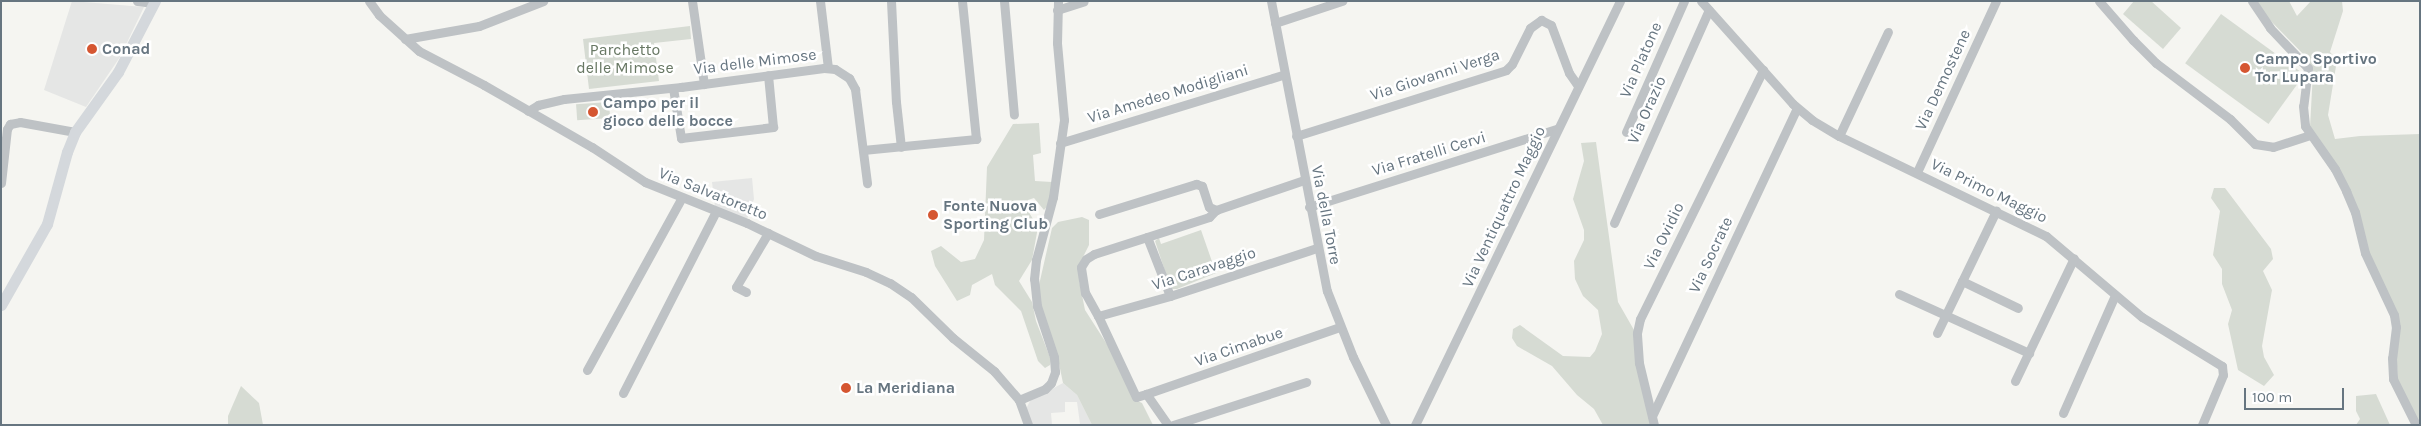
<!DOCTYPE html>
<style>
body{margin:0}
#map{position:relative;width:2421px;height:426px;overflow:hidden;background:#f5f5f1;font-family:Karla,sans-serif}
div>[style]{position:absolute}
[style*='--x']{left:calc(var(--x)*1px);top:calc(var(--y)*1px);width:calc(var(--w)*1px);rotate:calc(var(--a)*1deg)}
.built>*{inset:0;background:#e5e6e5}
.green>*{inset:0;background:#d6dbd3;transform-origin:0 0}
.minor>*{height:9px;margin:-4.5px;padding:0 4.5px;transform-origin:4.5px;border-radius:4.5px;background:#bec2c5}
.major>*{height:11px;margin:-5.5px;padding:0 5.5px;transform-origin:5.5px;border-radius:5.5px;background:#d4d8dc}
.dots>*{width:14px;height:14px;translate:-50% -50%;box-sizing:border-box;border:2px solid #fff;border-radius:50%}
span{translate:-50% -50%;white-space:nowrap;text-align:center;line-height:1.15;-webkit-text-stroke:5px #fff;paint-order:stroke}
.poi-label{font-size:16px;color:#667580;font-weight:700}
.left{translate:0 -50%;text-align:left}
.park-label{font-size:16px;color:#687864}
.street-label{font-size:16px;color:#667580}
.frame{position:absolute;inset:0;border:2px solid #667580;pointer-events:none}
.scale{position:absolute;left:2244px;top:388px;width:100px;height:22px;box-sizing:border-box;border:2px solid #667580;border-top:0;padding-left:6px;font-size:15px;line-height:18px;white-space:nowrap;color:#667580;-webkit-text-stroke:4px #fff;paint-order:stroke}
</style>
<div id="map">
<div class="built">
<i style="clip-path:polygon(72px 1px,144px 7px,120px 57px,86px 107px,44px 90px)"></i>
<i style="clip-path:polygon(752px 178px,754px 199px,747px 219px,715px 207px,712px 182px)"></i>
<i style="clip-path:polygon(1063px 383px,1077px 395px,1092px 425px,1080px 424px,1077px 402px,1065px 402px,1065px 412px,1051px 413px,1052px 425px,1031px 425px,1026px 409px,1030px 401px)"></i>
</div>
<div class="green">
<i style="clip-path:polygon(2134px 1px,2151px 1px,2181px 28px,2163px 49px,2123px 14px)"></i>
<i style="clip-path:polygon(2257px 1px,2289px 1px,2297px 16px,2311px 1px,2342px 1px,2343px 11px,2330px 52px,2337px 60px,2328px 115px,2335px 139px,2360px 136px,2420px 134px,2420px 425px,2398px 380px,2396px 352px,2399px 334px,2364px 243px,2357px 212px,2310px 127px,2313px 72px,2307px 58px,2261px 11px)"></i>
<i style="left:2221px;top:14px;width:103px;height:61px;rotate:36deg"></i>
<i style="clip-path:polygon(690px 26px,691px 39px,654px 43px,659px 81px,589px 89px,583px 39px)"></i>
<i style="left:609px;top:102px;width:16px;height:33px;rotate:86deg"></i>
<i style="clip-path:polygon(1039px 123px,1041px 153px,1033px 155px,1035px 181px,1052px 182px,1050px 203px,1044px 210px,1034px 198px,1028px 200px,1028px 211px,1038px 227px,1032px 260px,1019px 281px,1032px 302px,1036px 321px,1051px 360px,1050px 365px,1045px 368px,1038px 361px,1021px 311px,995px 285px,992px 274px,972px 285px,970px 295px,957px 301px,935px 266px,931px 251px,941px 246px,961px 262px,975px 259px,984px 240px,987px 167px,1013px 124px)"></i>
<i style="clip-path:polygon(1596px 142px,1618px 302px,1634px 330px,1651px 425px,1603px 425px,1594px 409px,1577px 395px,1552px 366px,1517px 346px,1512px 338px,1513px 329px,1520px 325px,1563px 356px,1590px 357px,1595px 351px,1602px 334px,1598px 310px,1583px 296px,1575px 279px,1574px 261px,1584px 240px,1584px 230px,1573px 199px,1584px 161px,1581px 143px)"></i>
<i style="clip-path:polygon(2214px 188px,2225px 188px,2271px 249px,2273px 259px,2263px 271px,2272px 290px,2262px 346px,2264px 357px,2274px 375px,2264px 386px,2238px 370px,2228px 324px,2232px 310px,2222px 284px,2222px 269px,2213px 255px,2220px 211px,2211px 198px)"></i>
<i style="clip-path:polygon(1082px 217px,1089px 220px,1089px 245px,1081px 261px,1079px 280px,1085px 310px,1119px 363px,1133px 399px,1142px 403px,1153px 425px,1092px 425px,1077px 395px,1063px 383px,1057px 354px,1039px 306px,1039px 285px,1052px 228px,1058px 222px)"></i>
<i style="clip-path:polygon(1201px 230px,1216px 273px,1177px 289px,1171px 289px,1155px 241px,1159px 238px,1161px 244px)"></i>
<i style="clip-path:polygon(241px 386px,259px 403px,263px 425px,228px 425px,228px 416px)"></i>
<i style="clip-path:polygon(2376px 394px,2390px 425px,2356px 425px,2360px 419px,2356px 411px,2356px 396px)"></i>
</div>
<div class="minor">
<i style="--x:137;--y:1;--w:17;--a:7"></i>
<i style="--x:369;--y:1;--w:17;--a:54"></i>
<i style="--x:379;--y:15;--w:54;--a:42"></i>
<i style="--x:419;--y:51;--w:73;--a:27.6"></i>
<i style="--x:484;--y:85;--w:125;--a:29.9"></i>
<i style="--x:592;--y:147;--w:64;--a:33.4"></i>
<i style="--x:645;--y:182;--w:110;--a:21.9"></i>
<i style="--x:747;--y:223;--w:76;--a:25.6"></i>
<i style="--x:816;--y:256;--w:52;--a:17.7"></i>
<i style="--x:866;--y:272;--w:26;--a:25"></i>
<i style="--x:890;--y:283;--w:25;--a:34"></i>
<i style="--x:911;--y:297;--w:59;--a:44.3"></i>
<i style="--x:953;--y:338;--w:53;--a:38.8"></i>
<i style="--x:994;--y:371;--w:38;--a:49"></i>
<i style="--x:1019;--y:400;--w:27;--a:70"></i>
<i style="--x:692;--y:1;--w:84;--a:81.8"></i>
<i style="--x:820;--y:1;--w:67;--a:83.2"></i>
<i style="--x:891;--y:1;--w:101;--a:87.2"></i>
<i style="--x:896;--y:102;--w:45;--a:83.7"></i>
<i style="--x:1004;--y:1;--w:114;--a:85"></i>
<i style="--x:1271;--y:1;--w:295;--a:79.1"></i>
<i style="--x:1327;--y:291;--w:71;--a:68.5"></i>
<i style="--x:1353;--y:357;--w:76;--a:64.1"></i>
<i style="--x:1701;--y:1;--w:138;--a:48.2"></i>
<i style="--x:1793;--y:104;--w:25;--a:40"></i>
<i style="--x:1812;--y:120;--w:31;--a:31"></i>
<i style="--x:1839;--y:136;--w:230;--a:25.8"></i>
<i style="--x:2046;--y:236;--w:126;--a:40.2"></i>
<i style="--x:2142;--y:317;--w:94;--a:31.5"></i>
<i style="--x:2222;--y:366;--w:9;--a:84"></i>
<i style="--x:2223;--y:375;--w:54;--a:112.8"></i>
<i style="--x:2099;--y:1;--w:52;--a:48.9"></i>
<i style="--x:2133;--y:40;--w:33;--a:45"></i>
<i style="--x:2156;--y:63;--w:93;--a:37.1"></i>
<i style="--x:2230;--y:119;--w:35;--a:45"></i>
<i style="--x:2255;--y:144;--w:18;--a:9"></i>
<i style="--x:2273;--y:147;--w:39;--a:-18"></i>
<i style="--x:2252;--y:1;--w:32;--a:56"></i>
<i style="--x:2270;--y:28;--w:55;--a:46.5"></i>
<i style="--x:2308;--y:68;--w:38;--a:97"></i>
<i style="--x:2303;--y:106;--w:20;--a:84"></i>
<i style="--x:2305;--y:126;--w:52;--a:55.1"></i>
<i style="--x:2335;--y:169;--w:25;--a:63"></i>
<i style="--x:2346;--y:191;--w:23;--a:67"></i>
<i style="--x:2355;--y:212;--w:42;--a:76.3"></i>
<i style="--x:2365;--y:253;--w:68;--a:64.9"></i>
<i style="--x:2394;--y:315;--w:12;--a:81"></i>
<i style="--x:2396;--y:327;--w:31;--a:97"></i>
<i style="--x:2392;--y:358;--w:21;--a:87"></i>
<i style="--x:2393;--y:379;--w:51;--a:63.4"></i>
<i style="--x:1057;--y:10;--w:28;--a:-18"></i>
<i style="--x:1275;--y:23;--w:71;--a:-18.2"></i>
<i style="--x:405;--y:39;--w:75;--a:-10"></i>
<i style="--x:479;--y:26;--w:69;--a:-21.3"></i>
<i style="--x:673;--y:88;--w:51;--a:80.9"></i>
<i style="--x:681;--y:138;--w:93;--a:-6.8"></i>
<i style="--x:773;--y:127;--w:52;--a:-95.5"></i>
<i style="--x:528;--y:111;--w:12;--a:-31"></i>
<i style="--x:538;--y:105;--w:27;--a:-13"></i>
<i style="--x:564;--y:99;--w:118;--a:-5.9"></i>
<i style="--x:681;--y:87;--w:144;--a:-7.6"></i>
<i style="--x:824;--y:68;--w:11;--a:5"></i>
<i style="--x:835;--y:69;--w:17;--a:33"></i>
<i style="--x:849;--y:78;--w:13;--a:61"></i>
<i style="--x:855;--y:89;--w:95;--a:82.7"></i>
<i style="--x:1626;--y:132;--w:143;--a:-66.1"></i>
<i style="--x:1296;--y:136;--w:220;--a:-17.4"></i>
<i style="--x:1506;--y:70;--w:8;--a:-45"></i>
<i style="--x:1512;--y:64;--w:40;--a:-63.4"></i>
<i style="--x:1530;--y:28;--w:14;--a:-36"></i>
<i style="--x:1541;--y:20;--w:11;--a:27"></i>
<i style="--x:1551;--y:25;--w:51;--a:69.4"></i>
<i style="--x:1569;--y:73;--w:16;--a:55"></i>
<i style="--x:1839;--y:136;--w:115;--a:-64.8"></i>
<i style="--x:1060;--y:143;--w:235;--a:-17"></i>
<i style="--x:863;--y:150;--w:114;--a:-5.6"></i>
<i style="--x:976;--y:139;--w:139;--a:-95.8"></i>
<i style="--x:1917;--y:172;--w:188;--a:-65.2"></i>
<i style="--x:1;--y:183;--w:54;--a:-83.7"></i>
<i style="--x:7;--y:129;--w:6;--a:-59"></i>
<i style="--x:10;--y:124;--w:10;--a:-11"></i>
<i style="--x:20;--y:122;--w:56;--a:10.3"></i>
<i style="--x:1309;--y:207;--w:260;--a:-17.5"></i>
<i style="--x:1099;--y:214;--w:102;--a:-17.2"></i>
<i style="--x:1196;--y:184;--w:6;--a:18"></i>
<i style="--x:1202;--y:186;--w:22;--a:72"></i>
<i style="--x:1209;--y:207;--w:8;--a:23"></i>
<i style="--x:1216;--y:210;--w:93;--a:-18.8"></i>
<i style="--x:1614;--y:223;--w:233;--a:-66"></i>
<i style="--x:1147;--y:237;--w:63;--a:68.7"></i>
<i style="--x:1962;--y:281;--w:62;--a:25.7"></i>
<i style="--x:746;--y:292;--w:11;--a:-153"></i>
<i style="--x:736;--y:287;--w:63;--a:-59.3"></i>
<i style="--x:1899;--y:294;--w:143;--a:24.4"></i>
<i style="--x:1098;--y:316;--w:75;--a:-15.5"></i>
<i style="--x:1170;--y:296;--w:155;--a:-18.1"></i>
<i style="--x:1937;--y:333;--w:136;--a:-64.2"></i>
<i style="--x:587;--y:370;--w:197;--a:-61.2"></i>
<i style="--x:2015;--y:381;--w:136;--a:-64.4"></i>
<i style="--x:623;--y:393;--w:204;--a:-62.9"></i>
<i style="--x:1146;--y:394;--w:205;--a:-19.1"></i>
<i style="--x:1019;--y:400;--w:28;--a:-23"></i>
<i style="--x:1045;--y:389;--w:8;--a:-45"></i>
<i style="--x:1051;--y:383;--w:12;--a:-70"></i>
<i style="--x:1055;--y:372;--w:15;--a:-94"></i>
<i style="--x:1054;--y:357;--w:54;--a:-108.4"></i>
<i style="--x:1037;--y:306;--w:27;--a:-96"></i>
<i style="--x:1034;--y:279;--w:19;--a:-84"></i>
<i style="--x:1036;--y:260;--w:65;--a:-74.9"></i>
<i style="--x:1053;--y:197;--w:78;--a:-81.9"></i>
<i style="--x:1064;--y:120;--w:77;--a:-95.2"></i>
<i style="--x:1057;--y:43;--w:42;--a:-88.6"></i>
<i style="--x:2063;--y:413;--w:129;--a:-66.2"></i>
<i style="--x:1652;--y:416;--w:340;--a:-64.8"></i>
<i style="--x:1168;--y:425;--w:38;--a:-125"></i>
<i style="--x:1146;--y:394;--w:10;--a:163"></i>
<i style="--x:1136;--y:397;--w:89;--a:-115.1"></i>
<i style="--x:1098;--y:316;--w:26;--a:-119"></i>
<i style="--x:1085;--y:293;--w:26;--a:-99"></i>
<i style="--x:1081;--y:267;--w:9;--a:-58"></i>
<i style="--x:1086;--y:259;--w:9;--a:-32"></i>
<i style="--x:1094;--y:254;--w:121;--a:-17.8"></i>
<i style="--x:1209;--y:217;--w:10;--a:-45"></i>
<i style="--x:1173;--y:425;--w:140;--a:-17.9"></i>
<i style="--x:1415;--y:425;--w:471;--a:-64.2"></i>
<i style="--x:1654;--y:425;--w:64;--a:-103.6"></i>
<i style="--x:1639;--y:363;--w:30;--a:-94"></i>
<i style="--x:1637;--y:333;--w:14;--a:-78"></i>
<i style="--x:1640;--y:319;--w:278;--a:-63.7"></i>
</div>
<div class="major">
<i style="--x:1;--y:305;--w:93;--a:-60.4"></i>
<i style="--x:47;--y:224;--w:75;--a:-74.5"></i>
<i style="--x:67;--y:152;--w:22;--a:-68"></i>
<i style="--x:75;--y:132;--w:74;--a:-54.4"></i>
<i style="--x:118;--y:72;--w:80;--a:-62.5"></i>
</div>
<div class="dots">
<i style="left:92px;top:49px;background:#d55631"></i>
<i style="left:2245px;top:68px;background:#d55631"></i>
<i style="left:593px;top:112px;background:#d55631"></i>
<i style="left:933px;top:215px;background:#d55631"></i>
<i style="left:846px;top:388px;background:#d55631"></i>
</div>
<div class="poi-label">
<span class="left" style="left:102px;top:49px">Conad</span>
<span class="left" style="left:2255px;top:68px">Campo Sportivo<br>Tor Lupara</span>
<span class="left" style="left:603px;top:112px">Campo per il<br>gioco delle bocce</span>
<span class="left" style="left:943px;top:215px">Fonte Nuova<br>Sporting Club</span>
<span class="left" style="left:856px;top:388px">La Meridiana</span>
</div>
<div class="park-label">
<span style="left:625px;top:59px">Parchetto<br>delle Mimose</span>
</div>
<div class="street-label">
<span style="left:1641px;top:60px;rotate:-66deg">Via Platone</span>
<span style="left:755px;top:62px;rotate:-7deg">Via delle Mimose</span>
<span style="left:1435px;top:75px;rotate:-18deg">Via Giovanni Verga</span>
<span style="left:1943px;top:80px;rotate:-65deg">Via Demostene</span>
<span style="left:1168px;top:94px;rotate:-17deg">Via Amedeo Modigliani</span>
<span style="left:1647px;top:110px;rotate:-66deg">Via Orazio</span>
<span style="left:1429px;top:154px;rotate:-17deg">Via Fratelli Cervi</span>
<span style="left:1989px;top:191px;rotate:26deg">Via Primo Maggio</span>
<span style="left:713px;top:194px;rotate:22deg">Via Salvatoretto</span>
<span style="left:1504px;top:207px;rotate:-65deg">Via Ventiquattro Maggio</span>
<span style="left:1326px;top:215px;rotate:79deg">Via della Torre</span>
<span style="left:1664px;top:236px;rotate:-64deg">Via Ovidio</span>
<span style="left:1711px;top:255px;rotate:-65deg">Via Socrate</span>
<span style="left:1204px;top:269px;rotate:-18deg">Via Caravaggio</span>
<span style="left:1239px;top:347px;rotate:-19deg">Via Cimabue</span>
</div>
<div class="frame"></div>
<div class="scale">100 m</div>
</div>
